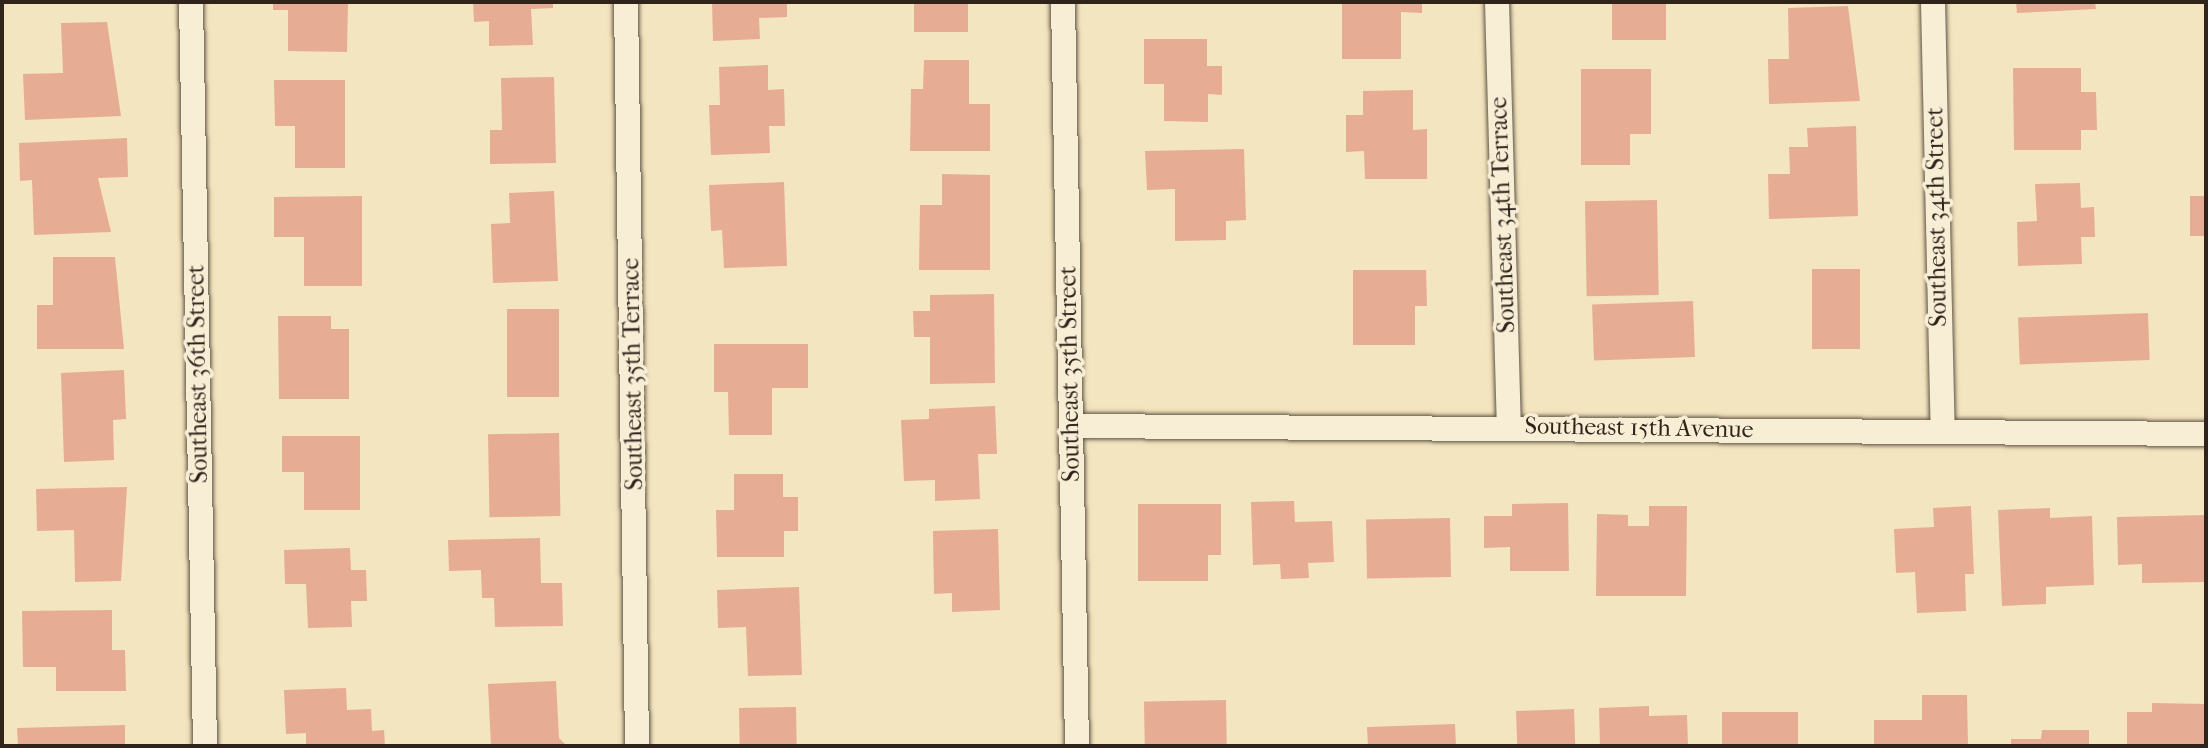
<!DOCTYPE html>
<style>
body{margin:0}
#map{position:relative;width:2208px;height:748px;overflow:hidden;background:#f3e5bf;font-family:"IM FELL French Canon",serif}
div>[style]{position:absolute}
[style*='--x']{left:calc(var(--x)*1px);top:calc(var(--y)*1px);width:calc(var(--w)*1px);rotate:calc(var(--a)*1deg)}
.building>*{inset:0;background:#e7ac94;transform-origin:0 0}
.roads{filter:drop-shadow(0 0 2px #605445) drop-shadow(0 0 2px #605445)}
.minor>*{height:24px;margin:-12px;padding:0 12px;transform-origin:12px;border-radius:12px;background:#f7eed5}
span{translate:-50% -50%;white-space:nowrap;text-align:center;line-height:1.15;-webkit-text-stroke:7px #f7eed5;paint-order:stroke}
.street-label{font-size:24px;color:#2f231c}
.frame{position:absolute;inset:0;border:4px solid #2f231c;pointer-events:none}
</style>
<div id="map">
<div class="building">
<i style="clip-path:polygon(273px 2px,348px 2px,347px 52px,288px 51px,288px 10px,273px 10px)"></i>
<i style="clip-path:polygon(473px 2px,553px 2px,553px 8px,531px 9px,533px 45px,489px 46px,489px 21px,474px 22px)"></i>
<i style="clip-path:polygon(712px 2px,787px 2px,787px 17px,759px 18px,760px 39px,713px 41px)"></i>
<i style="left:914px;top:2px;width:54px;height:30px"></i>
<i style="clip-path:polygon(1342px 2px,1422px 2px,1422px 13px,1401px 12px,1401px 59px,1342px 59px)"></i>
<i style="left:1612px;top:2px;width:54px;height:38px"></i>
<i style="clip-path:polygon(2016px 2px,2095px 2px,2096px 9px,2017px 13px)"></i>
<i style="clip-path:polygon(1848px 6px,1860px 101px,1769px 104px,1768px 59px,1789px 59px,1788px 8px)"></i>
<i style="clip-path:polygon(107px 22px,121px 116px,25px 120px,23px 74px,63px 73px,61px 23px)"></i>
<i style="clip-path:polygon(1144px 39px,1207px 39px,1207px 66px,1222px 66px,1222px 95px,1208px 94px,1208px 122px,1164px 121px,1164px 84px,1144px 84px)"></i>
<i style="clip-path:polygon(924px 60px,969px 60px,969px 104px,990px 104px,990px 151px,910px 151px,911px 89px,923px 89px)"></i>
<i style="clip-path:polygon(768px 65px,768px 90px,784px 89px,785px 126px,769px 126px,770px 153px,711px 155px,709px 105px,720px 105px,719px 67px)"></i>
<i style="clip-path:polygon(2013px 68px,2081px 68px,2081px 92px,2096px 92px,2097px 130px,2081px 130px,2081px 150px,2014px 150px)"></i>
<i style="clip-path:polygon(1581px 69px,1651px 69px,1651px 134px,1630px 134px,1630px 165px,1581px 165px)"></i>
<i style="clip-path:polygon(554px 77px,556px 163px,490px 164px,490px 130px,502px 130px,501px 78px)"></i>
<i style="clip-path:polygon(274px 80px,345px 80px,345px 168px,295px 168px,295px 126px,275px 126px)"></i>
<i style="clip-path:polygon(1413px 90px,1413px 130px,1427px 129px,1427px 179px,1365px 179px,1364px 151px,1346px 152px,1346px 115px,1363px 115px,1363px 91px)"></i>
<i style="clip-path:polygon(1856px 126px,1858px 216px,1769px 219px,1768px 174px,1790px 174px,1789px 147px,1808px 147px,1807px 128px)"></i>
<i style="clip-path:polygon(127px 138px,128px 177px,98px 178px,111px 232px,34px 235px,32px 180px,20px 181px,19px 143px)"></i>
<i style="clip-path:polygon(1244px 149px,1246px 220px,1226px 221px,1226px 240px,1175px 241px,1175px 189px,1147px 190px,1145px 151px)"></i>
<i style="clip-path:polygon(942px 174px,990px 175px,990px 270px,919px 270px,920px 205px,942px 205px)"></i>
<i style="clip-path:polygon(784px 182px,787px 266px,724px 268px,722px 230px,711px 231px,709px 185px)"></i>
<i style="clip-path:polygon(2080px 183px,2081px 208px,2094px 207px,2095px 237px,2081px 237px,2082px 264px,2018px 266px,2017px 222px,2037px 221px,2035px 184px)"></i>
<i style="clip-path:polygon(554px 191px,558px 281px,493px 283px,491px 224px,510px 223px,509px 193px)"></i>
<i style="clip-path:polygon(362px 196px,362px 286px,304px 286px,304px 237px,274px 237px,274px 197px)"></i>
<i style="left:2206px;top:196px;width:40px;height:16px;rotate:90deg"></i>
<i style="left:1657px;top:200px;width:95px;height:72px;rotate:89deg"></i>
<i style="clip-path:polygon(53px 257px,115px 257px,124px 349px,37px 349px,37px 305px,53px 305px)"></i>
<i style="left:1812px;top:269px;width:48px;height:80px"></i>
<i style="clip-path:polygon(1353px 270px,1426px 270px,1427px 306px,1415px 306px,1415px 345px,1353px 345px)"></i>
<i style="clip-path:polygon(994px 294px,995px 383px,930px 384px,930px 337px,914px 337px,913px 311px,930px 311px,930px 295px)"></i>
<i style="left:1693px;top:301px;width:56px;height:101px;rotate:88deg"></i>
<i style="left:507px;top:309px;width:52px;height:88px"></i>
<i style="left:2148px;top:313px;width:47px;height:130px;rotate:88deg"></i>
<i style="clip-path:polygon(278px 316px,331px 316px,331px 329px,349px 329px,349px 399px,279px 399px)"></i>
<i style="clip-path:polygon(714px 344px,808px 344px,808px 388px,772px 388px,772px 435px,729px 435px,728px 392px,714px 392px)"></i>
<i style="clip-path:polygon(124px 370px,126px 419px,113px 420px,114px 460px,64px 462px,61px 373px)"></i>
<i style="clip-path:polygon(995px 406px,997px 454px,978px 454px,980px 499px,935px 501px,935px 480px,904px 481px,901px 420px,929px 419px,929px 409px)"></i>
<i style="left:559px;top:433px;width:83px;height:71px;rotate:89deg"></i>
<i style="clip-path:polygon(282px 436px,360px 436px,360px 510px,304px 510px,304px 472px,282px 472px)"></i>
<i style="clip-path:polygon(734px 474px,783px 474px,783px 497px,798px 497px,798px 531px,784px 531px,784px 557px,717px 557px,716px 510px,734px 510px)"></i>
<i style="clip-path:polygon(127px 487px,121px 581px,75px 582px,74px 530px,37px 531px,36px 489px)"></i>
<i style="clip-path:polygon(1294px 501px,1295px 522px,1332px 521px,1334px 562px,1308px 563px,1309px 578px,1281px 579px,1280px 564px,1253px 565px,1251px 502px)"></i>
<i style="clip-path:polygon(1568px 503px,1569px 571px,1510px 571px,1510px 547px,1484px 548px,1484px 516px,1512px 516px,1512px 504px)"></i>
<i style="clip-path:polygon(1138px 504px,1221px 504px,1221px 555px,1208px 555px,1208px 581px,1138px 581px)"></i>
<i style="clip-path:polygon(1649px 506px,1687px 506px,1686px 596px,1596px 596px,1597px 514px,1628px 515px,1628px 526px,1649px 526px)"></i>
<i style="clip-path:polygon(1971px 506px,1974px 574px,1965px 574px,1966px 611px,1917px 613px,1915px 572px,1896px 573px,1894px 529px,1934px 527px,1933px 508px)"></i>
<i style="clip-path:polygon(2050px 508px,2050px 518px,2092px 516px,2094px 585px,2046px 587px,2046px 604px,2002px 606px,1998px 510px)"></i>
<i style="clip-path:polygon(2206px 515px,2206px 582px,2142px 583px,2142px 564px,2118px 565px,2117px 517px)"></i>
<i style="left:1450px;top:518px;width:59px;height:84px;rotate:89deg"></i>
<i style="clip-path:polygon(998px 529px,1000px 610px,952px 612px,952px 593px,934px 594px,933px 531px)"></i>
<i style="clip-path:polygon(540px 538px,541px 583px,562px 583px,563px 626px,495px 627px,494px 598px,482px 598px,481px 570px,449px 571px,448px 540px)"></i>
<i style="clip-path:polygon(350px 548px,351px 570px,366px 570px,367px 601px,351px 601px,352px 627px,308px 628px,306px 584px,285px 584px,284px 550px)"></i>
<i style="clip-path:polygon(799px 587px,802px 675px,748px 676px,746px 627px,718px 628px,717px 590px)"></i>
<i style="clip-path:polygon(112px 610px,112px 650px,125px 650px,126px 691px,56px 691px,56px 667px,23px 667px,22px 611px)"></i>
<i style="clip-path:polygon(556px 681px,559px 738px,567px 746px,491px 746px,488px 684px)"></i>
<i style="clip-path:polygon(346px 688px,347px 710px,371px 709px,372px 731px,384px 730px,385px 746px,306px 746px,306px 733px,286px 734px,284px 690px)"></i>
<i style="clip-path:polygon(1922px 695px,1967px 695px,1968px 746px,1874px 746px,1874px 720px,1922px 720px)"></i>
<i style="left:1226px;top:700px;width:46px;height:82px;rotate:89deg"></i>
<i style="clip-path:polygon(2152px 703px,2206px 704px,2206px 746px,2127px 746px,2127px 712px,2152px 712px)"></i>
<i style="clip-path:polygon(1649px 706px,1649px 716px,1687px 715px,1688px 746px,1600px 746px,1599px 708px)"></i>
<i style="left:796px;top:707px;width:39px;height:57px;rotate:89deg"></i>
<i style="left:1574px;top:709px;width:37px;height:58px;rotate:88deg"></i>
<i style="left:1722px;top:712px;width:76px;height:34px"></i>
<i style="clip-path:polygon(1455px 724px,1456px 746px,1368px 746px,1367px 727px)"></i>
<i style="clip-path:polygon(125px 725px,125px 746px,18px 746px,17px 728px)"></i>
<i style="clip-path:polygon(2042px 730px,2089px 730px,2089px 746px,2011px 746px,2011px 739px,2041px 739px)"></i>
</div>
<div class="roads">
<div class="minor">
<i style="--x:191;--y:2;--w:744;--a:88.92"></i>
<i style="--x:626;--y:2;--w:744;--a:89.15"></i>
<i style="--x:1063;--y:2;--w:744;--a:88.92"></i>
<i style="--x:1497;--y:2;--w:425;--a:88.4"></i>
<i style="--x:1933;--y:2;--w:429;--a:88.7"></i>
<i style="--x:1072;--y:426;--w:1134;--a:0.4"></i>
</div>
</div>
<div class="street-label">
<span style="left:1503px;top:215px;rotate:-92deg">Southeast 34th Terrace</span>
<span style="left:1937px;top:217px;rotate:-91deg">Southeast 34th Street</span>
<span style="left:198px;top:374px;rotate:-91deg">Southeast 36th Street</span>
<span style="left:633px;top:374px;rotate:-91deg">Southeast 35th Terrace</span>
<span style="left:1070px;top:374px;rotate:-91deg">Southeast 35th Street</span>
<span style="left:1639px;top:428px;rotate:1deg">Southeast 15th Avenue</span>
</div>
<div class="frame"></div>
</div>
